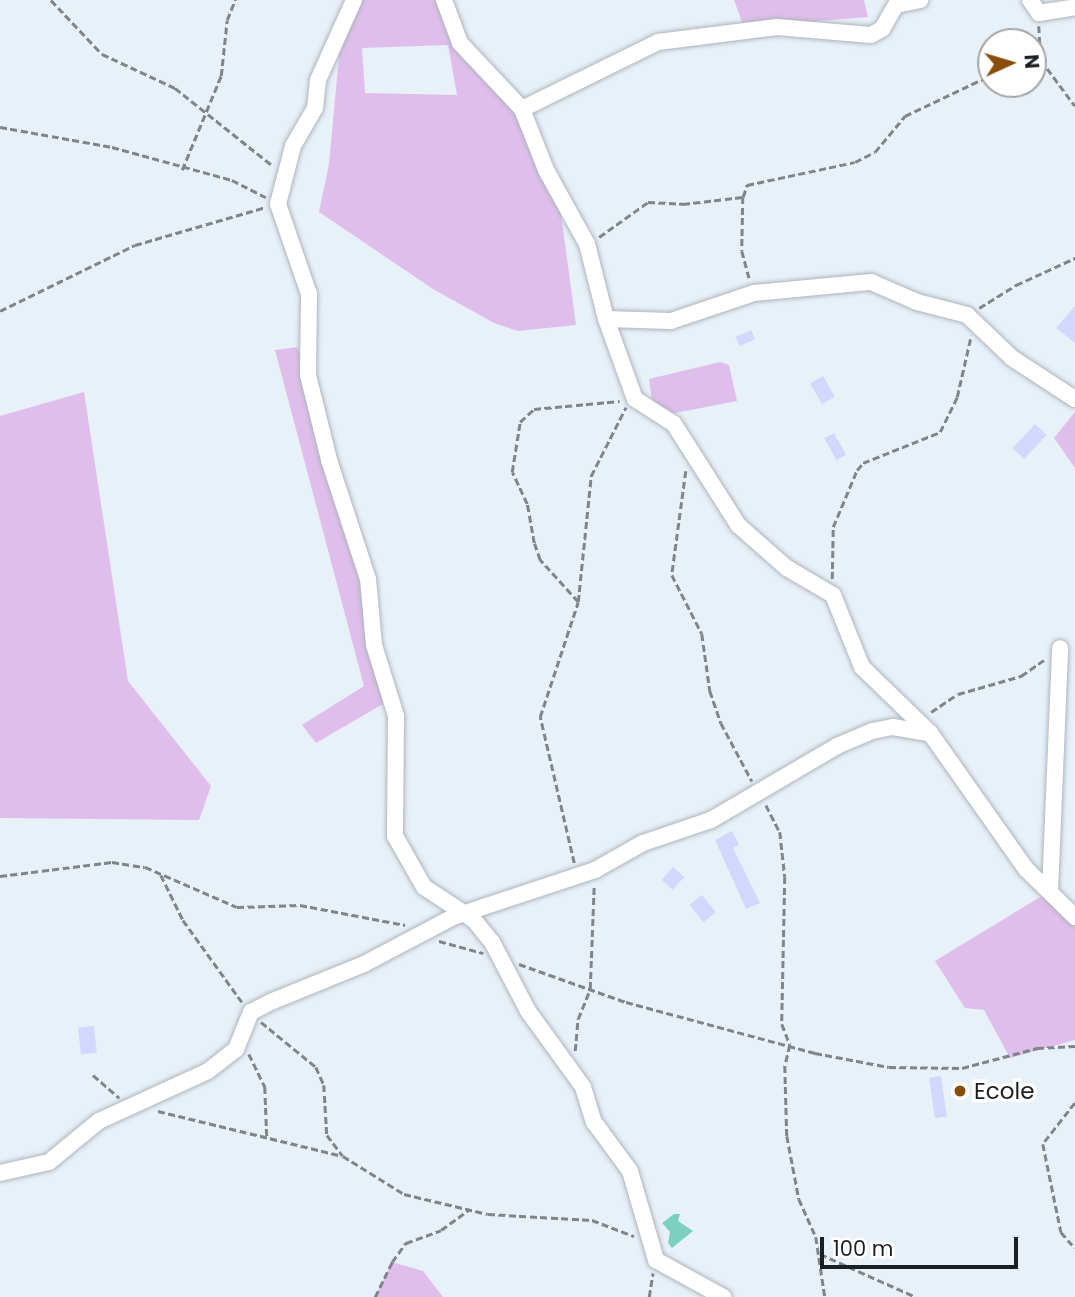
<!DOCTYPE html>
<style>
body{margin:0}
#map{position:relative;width:1075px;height:1297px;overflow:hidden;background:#e8f0f8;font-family:Poppins,sans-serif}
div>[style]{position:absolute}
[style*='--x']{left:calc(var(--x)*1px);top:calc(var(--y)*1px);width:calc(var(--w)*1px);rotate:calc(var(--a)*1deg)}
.green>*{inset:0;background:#e0beec}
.water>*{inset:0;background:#7bd1be}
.building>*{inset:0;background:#d4d7fd;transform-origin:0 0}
.path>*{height:2.5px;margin-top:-1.25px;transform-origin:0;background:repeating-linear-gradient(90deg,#80858a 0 7px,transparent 0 10.5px)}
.roads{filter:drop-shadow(0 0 2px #aeb5bd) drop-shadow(0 0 2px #aeb5bd)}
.minor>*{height:16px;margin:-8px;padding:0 8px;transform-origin:8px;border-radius:8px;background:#fff}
.dots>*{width:19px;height:19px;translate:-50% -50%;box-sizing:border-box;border:4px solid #fff;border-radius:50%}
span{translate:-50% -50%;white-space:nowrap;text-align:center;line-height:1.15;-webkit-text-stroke:7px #fff;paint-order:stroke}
.poi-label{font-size:23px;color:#1c1f21}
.left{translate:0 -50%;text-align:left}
.north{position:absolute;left:977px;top:28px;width:70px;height:70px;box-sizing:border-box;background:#fff;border:2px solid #a4a5a6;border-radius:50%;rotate:86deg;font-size:19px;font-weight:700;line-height:28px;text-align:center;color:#1c1f21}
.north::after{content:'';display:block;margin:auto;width:24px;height:32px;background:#894d0a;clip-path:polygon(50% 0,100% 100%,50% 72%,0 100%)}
.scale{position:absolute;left:820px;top:1237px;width:198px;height:32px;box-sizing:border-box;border:4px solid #1c1f21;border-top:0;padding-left:9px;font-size:21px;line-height:24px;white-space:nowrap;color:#1c1f21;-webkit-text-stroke:5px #fff;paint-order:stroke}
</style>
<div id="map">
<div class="green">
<i style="clip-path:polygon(evenodd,354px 0,444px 0,460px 43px,518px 104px,558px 192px,576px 325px,518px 331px,494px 323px,433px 289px,319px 212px,329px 164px,341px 35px,354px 0,448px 45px,457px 95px,365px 93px,362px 48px,448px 45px)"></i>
<i style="clip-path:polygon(734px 0,864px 0,868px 17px,744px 27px)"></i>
<i style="clip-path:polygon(297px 347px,308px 375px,393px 698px,316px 743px,302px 725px,364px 686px,275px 350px)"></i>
<i style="clip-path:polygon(720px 362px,729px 365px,737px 401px,670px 414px,652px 401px,649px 379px)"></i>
<i style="clip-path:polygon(84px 392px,128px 681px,211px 786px,199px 820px,0 818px,0 416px)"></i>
<i style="clip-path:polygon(1075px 412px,1075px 468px,1054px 438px)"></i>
<i style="clip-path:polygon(1050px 891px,1075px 917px,1075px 1040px,1010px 1058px,984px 1010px,965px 1008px,935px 961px)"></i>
<i style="clip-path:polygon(392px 1262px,423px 1271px,443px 1297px,375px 1297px)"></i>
</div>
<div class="water">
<i style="clip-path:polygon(674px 1214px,680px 1214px,678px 1221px,693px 1231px,672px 1248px,668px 1243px,670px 1232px,662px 1223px)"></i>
</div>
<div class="building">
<i style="clip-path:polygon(1075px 306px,1075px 343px,1056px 328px)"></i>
<i style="left:751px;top:330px;width:10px;height:17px;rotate:66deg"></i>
<i style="left:823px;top:376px;width:24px;height:15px;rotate:60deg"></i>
<i style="left:1035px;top:424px;width:16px;height:33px;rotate:43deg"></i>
<i style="left:834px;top:433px;width:25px;height:11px;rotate:61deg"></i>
<i style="clip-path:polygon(732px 831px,739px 845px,733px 848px,760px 903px,746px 909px,715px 840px)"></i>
<i style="left:673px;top:867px;width:15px;height:17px;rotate:42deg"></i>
<i style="left:702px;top:895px;width:22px;height:16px;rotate:51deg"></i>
<i style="left:94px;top:1026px;width:27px;height:16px;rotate:84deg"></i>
<i style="left:941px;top:1076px;width:41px;height:12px;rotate:82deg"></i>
</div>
<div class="path">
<i style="--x:51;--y:0;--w:74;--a:46.6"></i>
<i style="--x:102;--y:54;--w:81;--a:25"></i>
<i style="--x:175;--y:88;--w:125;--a:38.5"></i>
<i style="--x:1039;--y:26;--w:34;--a:87"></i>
<i style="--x:1041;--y:60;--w:57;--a:53.5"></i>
<i style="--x:0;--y:127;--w:114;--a:10.1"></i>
<i style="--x:112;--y:147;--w:124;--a:15.4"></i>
<i style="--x:232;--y:180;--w:38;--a:27"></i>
<i style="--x:182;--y:170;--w:102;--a:-67.5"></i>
<i style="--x:221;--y:76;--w:56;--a:-83.9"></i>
<i style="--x:227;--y:20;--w:22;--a:-68"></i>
<i style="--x:743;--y:197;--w:54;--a:91.1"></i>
<i style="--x:742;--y:251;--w:30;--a:75"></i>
<i style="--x:599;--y:237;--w:60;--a:-35.5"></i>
<i style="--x:648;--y:202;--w:35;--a:3"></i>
<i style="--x:683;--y:204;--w:60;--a:-6.7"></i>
<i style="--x:743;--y:197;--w:13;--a:-72"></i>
<i style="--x:747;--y:185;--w:110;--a:-12"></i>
<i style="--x:855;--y:162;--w:22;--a:-27"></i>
<i style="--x:875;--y:152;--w:47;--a:-50.2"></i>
<i style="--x:905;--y:116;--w:95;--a:-25.5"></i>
<i style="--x:979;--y:308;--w:44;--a:-31.9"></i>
<i style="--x:1016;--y:285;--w:65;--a:-24.6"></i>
<i style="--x:0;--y:311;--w:150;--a:-26.1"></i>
<i style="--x:135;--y:245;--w:136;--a:-16.2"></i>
<i style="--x:686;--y:471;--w:105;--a:97.7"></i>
<i style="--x:672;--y:575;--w:66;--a:63"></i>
<i style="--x:702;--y:634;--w:58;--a:82"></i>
<i style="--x:710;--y:691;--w:34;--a:71"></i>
<i style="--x:721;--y:723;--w:66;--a:61.9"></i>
<i style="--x:832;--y:579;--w:52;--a:-88.9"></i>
<i style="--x:833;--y:527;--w:62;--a:-67.2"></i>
<i style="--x:857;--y:470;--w:9;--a:-49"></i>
<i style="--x:863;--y:463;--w:83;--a:-21.9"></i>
<i style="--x:940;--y:432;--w:39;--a:-64"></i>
<i style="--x:957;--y:397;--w:63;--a:-77.1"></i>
<i style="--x:578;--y:602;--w:57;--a:-132.1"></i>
<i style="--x:540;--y:560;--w:18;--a:-109"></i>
<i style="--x:534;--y:543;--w:40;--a:-100"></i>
<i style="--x:527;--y:504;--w:35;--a:-115"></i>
<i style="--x:512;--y:472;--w:51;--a:-80.9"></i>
<i style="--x:520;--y:422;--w:19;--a:-43"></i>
<i style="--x:534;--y:409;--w:86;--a:-5.3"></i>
<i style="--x:931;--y:712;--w:32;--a:-34"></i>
<i style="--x:958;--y:694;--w:66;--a:-15.9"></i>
<i style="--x:1021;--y:676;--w:28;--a:-35"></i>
<i style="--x:766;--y:805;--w:30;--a:63"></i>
<i style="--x:780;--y:832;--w:45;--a:83.7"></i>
<i style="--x:785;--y:877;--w:147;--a:91.2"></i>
<i style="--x:782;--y:1024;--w:22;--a:69"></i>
<i style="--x:790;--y:1045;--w:22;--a:103"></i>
<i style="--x:785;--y:1066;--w:70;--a:88.4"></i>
<i style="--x:787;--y:1136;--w:64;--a:79.2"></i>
<i style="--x:799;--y:1199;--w:42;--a:65.9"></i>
<i style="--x:816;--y:1237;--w:61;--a:81.5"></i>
<i style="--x:574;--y:863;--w:150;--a:-103.1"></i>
<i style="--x:540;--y:717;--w:121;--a:-71.7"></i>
<i style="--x:578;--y:602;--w:127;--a:-84.1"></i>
<i style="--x:591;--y:476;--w:77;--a:-63.1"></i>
<i style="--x:161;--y:875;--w:50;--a:63.9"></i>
<i style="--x:183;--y:920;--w:101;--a:54.3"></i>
<i style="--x:0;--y:876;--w:113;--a:-7.1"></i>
<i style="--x:112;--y:862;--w:33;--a:9"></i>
<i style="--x:145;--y:867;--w:100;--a:23.5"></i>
<i style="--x:237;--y:907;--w:63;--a:-1.8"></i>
<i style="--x:300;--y:905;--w:107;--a:10.8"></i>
<i style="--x:439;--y:941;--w:46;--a:15.3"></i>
<i style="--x:519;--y:964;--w:114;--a:19.6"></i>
<i style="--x:626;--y:1002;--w:196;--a:15.1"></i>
<i style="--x:815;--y:1053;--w:75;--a:10.7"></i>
<i style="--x:889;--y:1067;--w:73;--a:0.8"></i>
<i style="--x:962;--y:1068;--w:78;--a:-14.9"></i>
<i style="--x:1037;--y:1048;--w:38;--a:-3"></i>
<i style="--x:261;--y:1022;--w:71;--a:39.3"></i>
<i style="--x:316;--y:1067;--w:20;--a:66"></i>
<i style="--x:324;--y:1085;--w:50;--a:86.6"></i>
<i style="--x:327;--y:1135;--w:26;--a:53"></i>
<i style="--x:343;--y:1156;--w:72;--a:31.9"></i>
<i style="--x:404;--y:1194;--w:86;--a:13.4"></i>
<i style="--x:488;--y:1214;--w:104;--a:3.3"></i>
<i style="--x:592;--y:1220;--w:45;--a:20.9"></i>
<i style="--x:575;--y:1051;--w:32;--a:-85"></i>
<i style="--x:578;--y:1019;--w:32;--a:-68"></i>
<i style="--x:590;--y:989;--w:104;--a:-87.8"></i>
<i style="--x:249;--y:1054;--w:37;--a:64"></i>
<i style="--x:265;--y:1087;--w:51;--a:87.8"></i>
<i style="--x:93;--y:1075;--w:35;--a:41"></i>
<i style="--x:1075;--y:1103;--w:52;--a:128"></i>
<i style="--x:1043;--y:1144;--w:90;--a:78.4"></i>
<i style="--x:1061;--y:1232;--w:21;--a:49"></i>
<i style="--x:158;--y:1111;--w:189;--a:13.7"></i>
<i style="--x:820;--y:1254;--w:105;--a:24.1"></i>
<i style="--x:375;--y:1297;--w:39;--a:-64"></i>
<i style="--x:392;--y:1262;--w:24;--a:-54"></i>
<i style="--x:406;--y:1243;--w:37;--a:-20"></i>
<i style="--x:441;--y:1230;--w:34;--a:-36"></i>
<i style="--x:649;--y:1297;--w:24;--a:-81"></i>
</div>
<div class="roads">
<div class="minor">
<i style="--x:354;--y:0;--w:88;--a:114.2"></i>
<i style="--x:318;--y:80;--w:28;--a:96"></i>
<i style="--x:315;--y:108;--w:44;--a:120.1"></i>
<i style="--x:293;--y:146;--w:60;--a:104.5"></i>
<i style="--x:278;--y:204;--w:95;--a:71"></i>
<i style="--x:309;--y:294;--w:81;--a:90.7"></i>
<i style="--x:308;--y:375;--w:88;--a:76.1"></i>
<i style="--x:329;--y:460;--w:125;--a:71.9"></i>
<i style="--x:368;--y:579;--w:66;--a:84.8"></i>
<i style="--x:374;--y:645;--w:74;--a:72.8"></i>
<i style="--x:396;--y:716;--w:120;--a:90.5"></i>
<i style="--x:395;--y:836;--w:59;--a:60.4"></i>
<i style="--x:424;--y:887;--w:60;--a:33.4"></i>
<i style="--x:474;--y:920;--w:28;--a:51"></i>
<i style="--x:492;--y:942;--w:78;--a:62.4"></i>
<i style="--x:528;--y:1011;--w:94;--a:54.1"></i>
<i style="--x:583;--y:1087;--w:37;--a:73"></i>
<i style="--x:594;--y:1122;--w:61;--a:53.7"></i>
<i style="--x:630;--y:1171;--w:93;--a:73.7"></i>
<i style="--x:656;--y:1260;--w:77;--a:28.9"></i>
<i style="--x:444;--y:0;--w:46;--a:69.6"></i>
<i style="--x:460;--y:43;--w:91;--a:46.8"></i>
<i style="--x:522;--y:109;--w:66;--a:68.5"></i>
<i style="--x:546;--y:170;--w:85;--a:61"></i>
<i style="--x:587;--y:244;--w:77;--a:75.8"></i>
<i style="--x:606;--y:319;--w:85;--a:70.1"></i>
<i style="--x:635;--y:399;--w:46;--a:32.7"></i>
<i style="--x:674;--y:424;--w:120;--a:57.6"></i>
<i style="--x:738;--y:525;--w:65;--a:41.3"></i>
<i style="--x:787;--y:568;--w:53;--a:30.4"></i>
<i style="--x:833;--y:595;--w:78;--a:68.1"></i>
<i style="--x:862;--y:667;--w:95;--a:44.1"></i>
<i style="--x:930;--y:733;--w:166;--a:54.8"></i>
<i style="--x:1026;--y:869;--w:69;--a:44.4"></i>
<i style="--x:1030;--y:0;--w:16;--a:55"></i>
<i style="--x:1039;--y:13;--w:36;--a:-9"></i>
<i style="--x:522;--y:109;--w:152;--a:-26.2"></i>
<i style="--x:658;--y:42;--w:120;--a:-7.2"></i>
<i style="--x:777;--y:27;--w:94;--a:4.9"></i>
<i style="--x:871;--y:35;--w:13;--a:-29"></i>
<i style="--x:882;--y:29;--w:28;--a:-60"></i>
<i style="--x:896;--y:5;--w:25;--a:-12"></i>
<i style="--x:606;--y:319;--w:65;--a:1.8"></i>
<i style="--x:671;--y:321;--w:88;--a:-18.6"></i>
<i style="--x:754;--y:293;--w:118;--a:-5.4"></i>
<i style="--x:871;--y:282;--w:50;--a:23.5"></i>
<i style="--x:917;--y:302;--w:52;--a:14.6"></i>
<i style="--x:967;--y:315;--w:62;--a:43.7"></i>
<i style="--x:1012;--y:358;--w:75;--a:33.1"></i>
<i style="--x:1050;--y:891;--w:243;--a:-87.6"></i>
<i style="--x:0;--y:1173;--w:50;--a:-12.7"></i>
<i style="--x:49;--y:1162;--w:65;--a:-39.4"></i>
<i style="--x:99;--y:1121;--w:120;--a:-24.6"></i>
<i style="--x:208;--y:1071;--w:36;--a:-38"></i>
<i style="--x:236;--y:1049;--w:40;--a:-68"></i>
<i style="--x:251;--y:1012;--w:25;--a:-27"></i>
<i style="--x:273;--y:1001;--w:98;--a:-22.1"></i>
<i style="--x:364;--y:964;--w:101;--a:-27.8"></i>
<i style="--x:453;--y:917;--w:150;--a:-18.3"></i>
<i style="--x:595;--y:870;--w:55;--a:-29.4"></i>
<i style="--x:643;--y:843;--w:72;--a:-18.7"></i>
<i style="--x:711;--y:820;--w:146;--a:-30.4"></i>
<i style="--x:837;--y:746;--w:38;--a:-23"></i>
<i style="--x:872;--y:731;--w:21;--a:-11"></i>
<i style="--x:893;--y:727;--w:35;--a:10"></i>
</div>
</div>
<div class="dots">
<i style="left:960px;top:1091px;background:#894d0a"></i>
</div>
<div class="poi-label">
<span class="left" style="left:974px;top:1091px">Ecole</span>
</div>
<div class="north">N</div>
<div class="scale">100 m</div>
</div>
